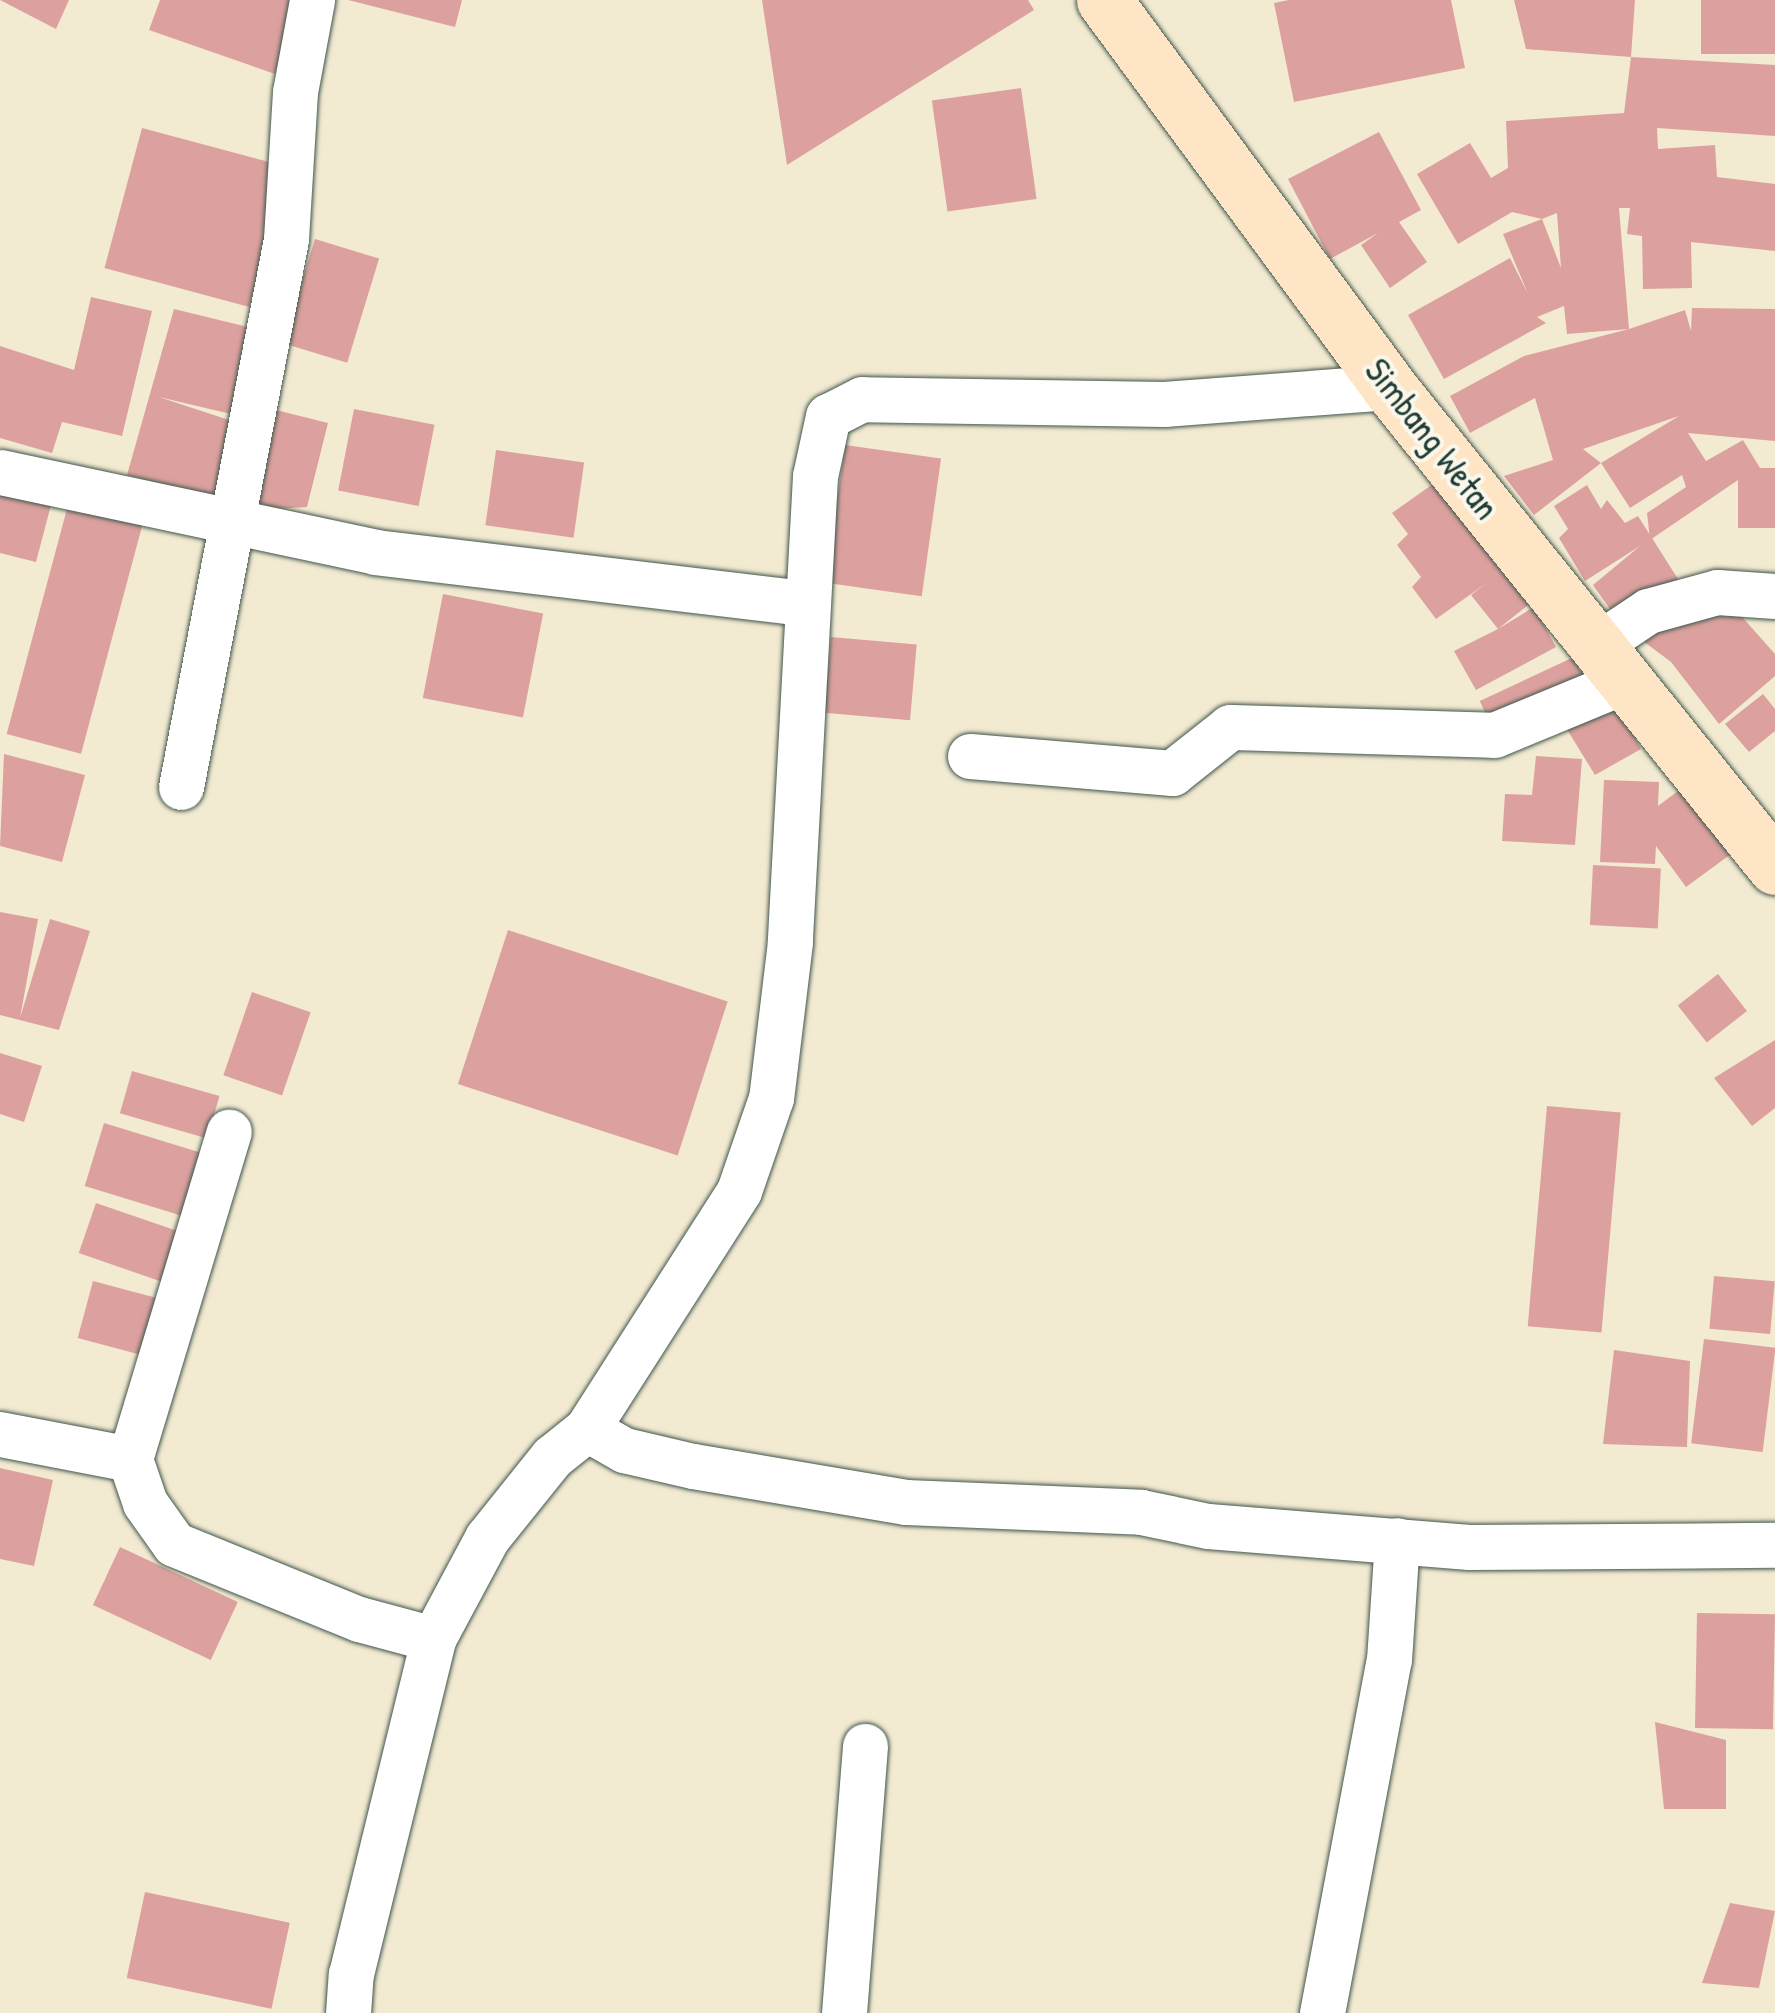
<!DOCTYPE html>
<style>
body{margin:0}
#map{position:relative;width:1775px;height:2013px;overflow:hidden;background:#f3ead2;font-family:"Patrick Hand",sans-serif}
div>[style]{position:absolute}
[style*='--x']{left:calc(var(--x)*1px);top:calc(var(--y)*1px);width:calc(var(--w)*1px);rotate:calc(var(--a)*1deg)}
.building>*{inset:0;background:#dca19f;transform-origin:0 0}
.roads{filter:drop-shadow(0 0 2px #3f574c) drop-shadow(0 0 2px #3f574c)}
.street>*{height:45px;margin:-22.5px;padding:0 22.5px;transform-origin:22.5px;border-radius:22.5px;background:#fff}
.secondary>*{height:55px;margin:-27.5px;padding:0 27.5px;transform-origin:27.5px;border-radius:27.5px;background:#fee5c5}
span{translate:-50% -50%;white-space:nowrap;text-align:center;line-height:1.15;-webkit-text-stroke:8px #fbf7ec;paint-order:stroke}
.street-label{font-size:35px;color:#1f3d34}
</style>
<div id="map">
<div class="building">
<i style="clip-path:polygon(0 0,69px 0,56px 29px)"></i>
<i style="clip-path:polygon(160px 0,301px 0,275px 74px,149px 30px)"></i>
<i style="clip-path:polygon(348px 0,462px 0,455px 27px)"></i>
<i style="clip-path:polygon(762px 0,1028px 0,1034px 10px,787px 165px)"></i>
<i style="clip-path:polygon(1289px 0,1451px 0,1465px 68px,1294px 102px,1274px 3px)"></i>
<i style="clip-path:polygon(evenodd,1514px 0,1635px 0,1631px 57px,1775px 65px,1775px 136px,1657px 128px,1658px 149px,1715px 145px,1717px 177px,1775px 184px,1775px 251px,1691px 242px,1692px 288px,1643px 289px,1642px 236px,1627px 234px,1630px 208px,1619px 208px,1629px 329px,1685px 310px,1691px 331px,1692px 308px,1775px 309px,1775px 441px,1688px 433px,1706px 461px,1743px 440px,1760px 468px,1775px 468px,1775px 528px,1738px 528px,1738px 480px,1650px 540px,1647px 513px,1686px 487px,1682px 475px,1630px 508px,1601px 463px,1534px 515px,1504px 476px,1553px 460px,1535px 398px,1470px 433px,1450px 396px,1524px 356px,1629px 329px,1567px 334px,1564px 306px,1537px 317px,1546px 323px,1444px 379px,1408px 315px,1510px 258px,1528px 294px,1503px 234px,1542px 219px,1561px 268px,1557px 213px,1542px 219px,1512px 212px,1458px 244px,1417px 174px,1470px 143px,1491px 178px,1508px 168px,1506px 121px,1624px 113px,1631px 57px,1526px 49px,1514px 0,1679px 416px,1601px 463px,1583px 449px,1679px 416px)"></i>
<i style="left:1701px;top:0;width:74px;height:54px"></i>
<i style="left:1021px;top:88px;width:112px;height:90px;rotate:82deg"></i>
<i style="left:142px;top:128px;width:150px;height:145px;rotate:15deg"></i>
<i style="clip-path:polygon(1379px 132px,1421px 210px,1399px 222px,1427px 262px,1390px 288px,1361px 245px,1378px 233px,1330px 259px,1288px 179px)"></i>
<i style="left:315px;top:239px;width:67px;height:109px;rotate:17deg"></i>
<i style="clip-path:polygon(91px 297px,152px 311px,122px 436px,62px 422px,52px 453px,0 438px,0 346px,74px 370px)"></i>
<i style="clip-path:polygon(174px 309px,252px 328px,231px 414px,159px 397px,235px 422px,215px 498px,127px 475px)"></i>
<i style="clip-path:polygon(268px 408px,328px 423px,307px 507px,243px 511px)"></i>
<i style="left:354px;top:409px;width:82px;height:83px;rotate:11deg"></i>
<i style="left:845px;top:445px;width:97px;height:139px;rotate:8deg"></i>
<i style="left:496px;top:450px;width:89px;height:76px;rotate:8deg"></i>
<i style="clip-path:polygon(1440px 479px,1537px 598px,1498px 629px,1534px 607px,1556px 647px,1476px 690px,1454px 651px,1498px 629px,1471px 595px,1485px 584px,1436px 619px,1412px 587px,1421px 577px,1397px 545px,1408px 534px,1392px 513px)"></i>
<i style="clip-path:polygon(1587px 485px,1601px 509px,1607px 500px,1625px 523px,1638px 516px,1678px 579px,1617px 619px,1593px 585px,1640px 546px,1585px 581px,1559px 538px,1568px 529px,1554px 506px)"></i>
<i style="clip-path:polygon(0 492px,51px 505px,36px 562px,0 553px)"></i>
<i style="left:68px;top:505px;width:77px;height:237px;rotate:15deg"></i>
<i style="left:443px;top:594px;width:102px;height:106px;rotate:11deg"></i>
<i style="clip-path:polygon(1710px 600px,1727px 617px,1736px 610px,1775px 654px,1775px 676px,1719px 724px,1671px 662px,1631px 632px)"></i>
<i style="left:831px;top:637px;width:86px;height:76px;rotate:5deg"></i>
<i style="left:1574px;top:657px;width:31px;height:104px;rotate:65deg"></i>
<i style="clip-path:polygon(1763px 694px,1775px 709px,1775px 731px,1749px 752px,1725px 724px)"></i>
<i style="clip-path:polygon(1601px 702px,1627px 723px,1641px 749px,1595px 775px,1563px 723px)"></i>
<i style="clip-path:polygon(4px 754px,85px 775px,62px 862px,0 846px)"></i>
<i style="clip-path:polygon(1536px 756px,1582px 759px,1575px 845px,1502px 841px,1505px 794px,1532px 795px)"></i>
<i style="clip-path:polygon(1604px 780px,1659px 782px,1658px 806px,1682px 788px,1731px 854px,1686px 887px,1656px 846px,1655px 864px,1600px 862px)"></i>
<i style="left:1593px;top:865px;width:68px;height:60px;rotate:3deg"></i>
<i style="clip-path:polygon(0 912px,38px 919px,20px 1018px,50px 919px,90px 931px,59px 1030px,0 1015px)"></i>
<i style="left:508px;top:930px;width:231px;height:162px;rotate:18deg"></i>
<i style="left:1718px;top:974px;width:47px;height:51px;rotate:52deg"></i>
<i style="left:252px;top:992px;width:62px;height:88px;rotate:19deg"></i>
<i style="clip-path:polygon(1775px 1040px,1775px 1108px,1752px 1126px,1714px 1078px)"></i>
<i style="clip-path:polygon(0 1053px,42px 1066px,24px 1122px,0 1114px)"></i>
<i style="left:132px;top:1071px;width:91px;height:44px;rotate:16deg"></i>
<i style="left:1547px;top:1106px;width:74px;height:221px;rotate:5deg"></i>
<i style="left:104px;top:1123px;width:104px;height:66px;rotate:17deg"></i>
<i style="left:96px;top:1203px;width:87px;height:53px;rotate:19deg"></i>
<i style="left:1714px;top:1276px;width:61px;height:53px;rotate:5deg"></i>
<i style="left:93px;top:1281px;width:65px;height:59px;rotate:15deg"></i>
<i style="left:1704px;top:1339px;width:72px;height:105px;rotate:7deg"></i>
<i style="clip-path:polygon(1614px 1350px,1690px 1361px,1687px 1447px,1603px 1444px)"></i>
<i style="clip-path:polygon(0 1468px,53px 1480px,34px 1566px,0 1559px)"></i>
<i style="left:120px;top:1547px;width:130px;height:64px;rotate:25deg"></i>
<i style="left:1697px;top:1613px;width:78px;height:115px;rotate:1deg"></i>
<i style="clip-path:polygon(1655px 1722px,1726px 1740px,1726px 1809px,1664px 1809px)"></i>
<i style="left:145px;top:1892px;width:148px;height:88px;rotate:12deg"></i>
<i style="clip-path:polygon(1730px 1903px,1775px 1911px,1759px 1988px,1702px 1983px)"></i>
</div>
<div class="roads">
<div class="street">
<i style="--x:1389;--y:387;--w:226;--a:175.7"></i>
<i style="--x:1164;--y:404;--w:302;--a:-179.1"></i>
<i style="--x:862;--y:399;--w:38;--a:153"></i>
<i style="--x:828;--y:416;--w:61;--a:102.2"></i>
<i style="--x:815;--y:476;--w:467;--a:93.1"></i>
<i style="--x:790;--y:942;--w:157;--a:96.9"></i>
<i style="--x:771;--y:1098;--w:98;--a:109"></i>
<i style="--x:739;--y:1191;--w:282;--a:122.6"></i>
<i style="--x:587;--y:1429;--w:43;--a:29.6"></i>
<i style="--x:624;--y:1450;--w:71;--a:13.1"></i>
<i style="--x:693;--y:1466;--w:216;--a:9.6"></i>
<i style="--x:906;--y:1502;--w:235;--a:2.4"></i>
<i style="--x:1141;--y:1512;--w:68;--a:11.8"></i>
<i style="--x:1208;--y:1526;--w:262;--a:4.6"></i>
<i style="--x:1469;--y:1547;--w:306;--a:-0.4"></i>
<i style="--x:0;--y:472;--w:383;--a:12"></i>
<i style="--x:375;--y:552;--w:433;--a:6.8"></i>
<i style="--x:1597;--y:645;--w:61;--a:-33.7"></i>
<i style="--x:1648;--y:611;--w:72;--a:-15.4"></i>
<i style="--x:1717;--y:592;--w:58;--a:3.9"></i>
<i style="--x:970;--y:756;--w:203;--a:4.8"></i>
<i style="--x:1172;--y:773;--w:74;--a:-38.4"></i>
<i style="--x:1230;--y:727;--w:264;--a:1.7"></i>
<i style="--x:1494;--y:735;--w:142;--a:-22.4"></i>
<i style="--x:181;--y:787;--w:558;--a:-79.15"></i>
<i style="--x:286;--y:239;--w:147;--a:-86.5"></i>
<i style="--x:295;--y:92;--w:94;--a:-79.5"></i>
<i style="--x:0;--y:1434;--w:132;--a:10.9"></i>
<i style="--x:130;--y:1459;--w:46;--a:71.2"></i>
<i style="--x:145;--y:1503;--w:50;--a:54.7"></i>
<i style="--x:174;--y:1544;--w:200;--a:22.1"></i>
<i style="--x:359;--y:1619;--w:77;--a:15.1"></i>
<i style="--x:433;--y:1639;--w:115;--a:-61.9"></i>
<i style="--x:487;--y:1538;--w:104;--a:-51.3"></i>
<i style="--x:552;--y:1457;--w:45;--a:-38.7"></i>
<i style="--x:130;--y:1459;--w:342;--a:-73.2"></i>
<i style="--x:348;--y:2013;--w:39;--a:-86"></i>
<i style="--x:351;--y:1974;--w:345;--a:-76.2"></i>
<i style="--x:844;--y:2013;--w:268;--a:-85.5"></i>
<i style="--x:1322;--y:2013;--w:359;--a:-79.3"></i>
<i style="--x:1389;--y:1660;--w:120;--a:-86.2"></i>
</div>
<div class="secondary">
<i style="--x:1104;--y:0;--w:481;--a:53.6"></i>
<i style="--x:1389;--y:387;--w:616;--a:51.19"></i>
</div>
</div>
<div class="street-label">
<span style="left:1432px;top:439px;rotate:52deg">Simbang Wetan</span>
</div>
</div>
